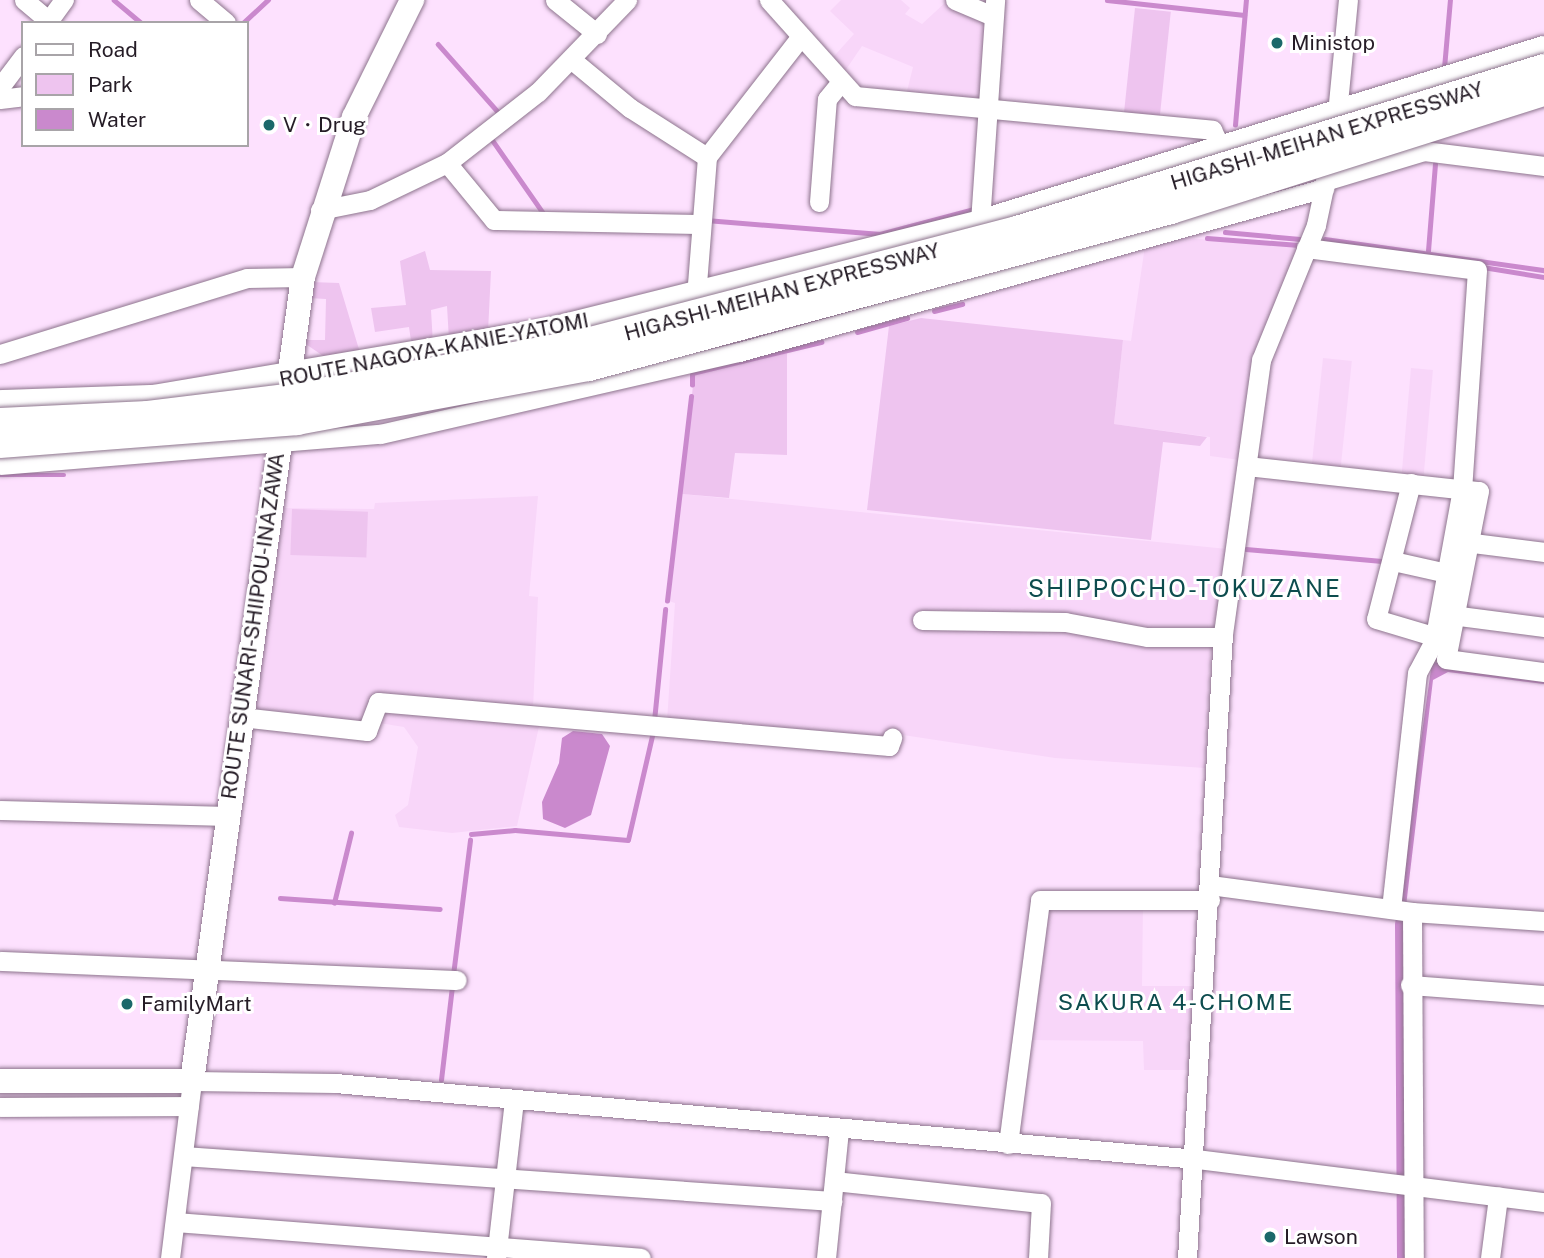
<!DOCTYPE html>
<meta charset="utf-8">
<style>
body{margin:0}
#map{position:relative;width:1544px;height:1258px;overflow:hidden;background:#fde1fe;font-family:"Public Sans",sans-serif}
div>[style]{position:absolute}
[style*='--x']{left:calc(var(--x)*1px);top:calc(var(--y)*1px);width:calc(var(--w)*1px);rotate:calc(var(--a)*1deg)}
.built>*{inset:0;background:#f8d6f9;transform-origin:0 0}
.green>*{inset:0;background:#eec4ef;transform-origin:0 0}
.water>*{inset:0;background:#ca89cd}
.stream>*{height:4.5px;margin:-2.25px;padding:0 2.25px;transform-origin:2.25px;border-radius:2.25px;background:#ca89cd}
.roads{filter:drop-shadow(0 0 2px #8d748d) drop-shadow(0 0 2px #8d748d)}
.minor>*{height:19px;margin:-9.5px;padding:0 9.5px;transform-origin:9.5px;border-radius:9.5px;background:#fff}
.major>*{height:24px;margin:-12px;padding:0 12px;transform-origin:12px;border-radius:12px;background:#fff}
.bridges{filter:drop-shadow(0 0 2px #8d748d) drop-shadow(0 0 2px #8d748d)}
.highway-bridge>*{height:28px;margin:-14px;padding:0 14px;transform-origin:14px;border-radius:14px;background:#fff}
.dots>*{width:19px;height:19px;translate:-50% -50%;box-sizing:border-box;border:4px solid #fff;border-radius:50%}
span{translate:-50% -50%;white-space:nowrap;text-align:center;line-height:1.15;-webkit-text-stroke:6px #fff;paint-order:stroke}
.poi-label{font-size:21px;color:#251c26}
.left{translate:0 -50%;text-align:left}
.street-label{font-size:21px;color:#251c26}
.neighbourhood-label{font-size:23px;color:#0d4c4e;letter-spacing:2px}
.quarter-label{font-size:24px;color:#0d4c4e;letter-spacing:2px}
.legend{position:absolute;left:21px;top:21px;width:228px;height:126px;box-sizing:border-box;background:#fff;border:2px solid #a8a4a8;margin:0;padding:9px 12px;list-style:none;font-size:21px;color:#251c26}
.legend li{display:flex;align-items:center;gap:14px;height:35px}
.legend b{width:35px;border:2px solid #a8a4a8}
</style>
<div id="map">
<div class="built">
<i style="clip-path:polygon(841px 0,901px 0,910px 8px,905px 14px,922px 24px,948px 0,986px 20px,983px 98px,906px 95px,913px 67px,862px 46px,841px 77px,827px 64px,854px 34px,830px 11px)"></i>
<i style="clip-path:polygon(1173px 237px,1299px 247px,1255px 349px,1240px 460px,1210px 456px,1210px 437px,1114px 424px,1123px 340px,1131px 341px,1145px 246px)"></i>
<i style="left:1323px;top:358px;width:29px;height:110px;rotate:6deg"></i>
<i style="left:1411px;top:368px;width:22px;height:107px;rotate:5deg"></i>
<i style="clip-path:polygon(682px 494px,1227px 549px,1213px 630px,1065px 630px,1211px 645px,1205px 768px,1055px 758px,890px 733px,886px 741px,667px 721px,675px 603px,669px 601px)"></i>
<i style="clip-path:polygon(538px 496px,529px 596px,538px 597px,533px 709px,372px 693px,368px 723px,250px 711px,276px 508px,374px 509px,375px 503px)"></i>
<i style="clip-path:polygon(387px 708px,540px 722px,517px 826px,452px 833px,399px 827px,395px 815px,408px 805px,418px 747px,404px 727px,379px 723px)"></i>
<i style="clip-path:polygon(1044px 904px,1143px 905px,1142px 986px,1194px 986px,1190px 1070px,1144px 1070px,1143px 1041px,1025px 1040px)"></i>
</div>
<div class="green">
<i style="left:1135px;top:8px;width:36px;height:109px;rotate:6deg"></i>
<i style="clip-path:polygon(425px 251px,430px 270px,491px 271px,488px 332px,449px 340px,447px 306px,431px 310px,433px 344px,412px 348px,409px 327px,375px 332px,371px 308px,406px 305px,400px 261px)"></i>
<i style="clip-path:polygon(310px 282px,339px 283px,361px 356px,329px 360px,300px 340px,325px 340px,326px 299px,308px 298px)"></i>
<i style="clip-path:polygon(921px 318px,1123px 340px,1114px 424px,1207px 437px,1200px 446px,1163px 442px,1151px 540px,867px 510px,889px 326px)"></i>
<i style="clip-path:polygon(787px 353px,787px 455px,735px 453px,729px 498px,682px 494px,694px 375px)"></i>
<i style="left:292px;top:509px;width:76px;height:46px;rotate:2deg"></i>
</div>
<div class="water">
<i style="clip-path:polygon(1432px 662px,1544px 677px,1544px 684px,1448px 672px,1433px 680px,1406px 906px,1406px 1258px,1397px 1258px,1395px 924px)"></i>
<i style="clip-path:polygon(573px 731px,602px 734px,610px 746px,591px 815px,565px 828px,543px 819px,542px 802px,559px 763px,562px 738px)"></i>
</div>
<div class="stream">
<i style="--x:114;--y:0;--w:35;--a:40"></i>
<i style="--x:1107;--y:0;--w:138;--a:6.2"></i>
<i style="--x:243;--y:23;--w:34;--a:-43"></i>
<i style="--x:438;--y:44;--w:94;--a:48.5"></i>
<i style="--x:1444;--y:68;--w:68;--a:-85"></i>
<i style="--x:1235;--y:125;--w:125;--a:-85"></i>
<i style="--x:491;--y:138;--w:93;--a:55.1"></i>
<i style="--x:706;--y:220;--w:175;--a:4.6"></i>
<i style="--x:880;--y:234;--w:97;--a:-14.9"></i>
<i style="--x:1225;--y:232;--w:75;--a:5.3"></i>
<i style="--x:1207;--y:238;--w:92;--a:4.4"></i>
<i style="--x:1325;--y:239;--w:221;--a:8.1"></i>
<i style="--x:1428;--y:251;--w:87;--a:-85.4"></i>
<i style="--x:1483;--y:267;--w:62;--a:9.3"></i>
<i style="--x:934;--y:311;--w:29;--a:-14"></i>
<i style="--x:857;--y:332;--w:52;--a:-15.6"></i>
<i style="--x:692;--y:385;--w:12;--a:-90"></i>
<i style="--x:692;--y:373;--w:133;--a:-13.5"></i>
<i style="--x:0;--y:475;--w:64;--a:0"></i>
<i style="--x:1246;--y:549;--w:139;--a:5"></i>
<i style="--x:667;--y:601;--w:206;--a:-83.3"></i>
<i style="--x:654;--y:721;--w:112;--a:-84.3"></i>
<i style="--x:471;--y:834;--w:44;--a:-5.2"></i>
<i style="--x:515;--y:830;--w:113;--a:5.1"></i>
<i style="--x:628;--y:840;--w:111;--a:-77"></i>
<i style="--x:280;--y:898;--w:160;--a:3.9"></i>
<i style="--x:334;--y:903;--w:72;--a:-76.3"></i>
<i style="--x:453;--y:975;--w:136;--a:-82.8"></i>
<i style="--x:441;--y:1080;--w:95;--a:-83.3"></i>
</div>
<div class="roads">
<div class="minor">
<i style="--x:24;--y:0;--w:35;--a:40"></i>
<i style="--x:199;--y:0;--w:35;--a:40"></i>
<i style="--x:555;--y:0;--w:54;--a:39"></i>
<i style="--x:769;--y:0;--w:129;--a:48.1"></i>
<i style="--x:855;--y:96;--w:359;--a:5.4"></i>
<i style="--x:1212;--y:130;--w:25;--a:63"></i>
<i style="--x:955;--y:0;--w:41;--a:22.8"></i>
<i style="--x:47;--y:23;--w:29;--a:-54"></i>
<i style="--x:572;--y:60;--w:75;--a:39.6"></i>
<i style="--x:630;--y:108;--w:91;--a:32.5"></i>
<i style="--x:707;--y:157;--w:139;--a:94.5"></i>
<i style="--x:0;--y:87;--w:39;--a:-53"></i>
<i style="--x:0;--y:99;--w:23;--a:-7"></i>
<i style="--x:1336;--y:124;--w:125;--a:-84.5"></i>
<i style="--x:707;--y:157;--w:150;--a:-52.1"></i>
<i style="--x:447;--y:163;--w:74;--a:50.5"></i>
<i style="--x:494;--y:220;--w:206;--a:1.1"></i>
<i style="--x:1325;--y:181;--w:103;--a:-16.9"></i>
<i style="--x:1424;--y:151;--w:121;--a:7.1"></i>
<i style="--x:819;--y:202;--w:103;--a:-85.6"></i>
<i style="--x:827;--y:99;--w:22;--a:-51"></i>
<i style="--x:320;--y:210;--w:51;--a:-11.3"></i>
<i style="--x:370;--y:200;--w:85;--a:-25.7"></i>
<i style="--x:447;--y:163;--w:115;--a:-38"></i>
<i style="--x:538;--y:92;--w:128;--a:-45.9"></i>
<i style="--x:980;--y:222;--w:223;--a:-86.1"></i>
<i style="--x:1306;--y:248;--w:172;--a:7.3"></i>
<i style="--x:1477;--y:270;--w:220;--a:93.9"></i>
<i style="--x:1462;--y:489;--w:155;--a:100.4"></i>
<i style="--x:1434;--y:641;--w:36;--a:118"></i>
<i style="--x:1417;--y:673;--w:237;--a:96.3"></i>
<i style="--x:0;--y:354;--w:258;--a:-17.1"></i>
<i style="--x:247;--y:278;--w:56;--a:-1"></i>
<i style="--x:0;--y:465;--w:381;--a:-4.7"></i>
<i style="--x:380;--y:434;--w:368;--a:-12.9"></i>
<i style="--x:739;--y:352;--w:608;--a:-15.66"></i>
<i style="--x:1247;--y:466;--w:233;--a:6.2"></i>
<i style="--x:1479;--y:491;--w:171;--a:101.1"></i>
<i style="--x:1446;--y:659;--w:99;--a:7.6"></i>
<i style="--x:1411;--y:483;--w:140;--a:104.4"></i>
<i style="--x:1376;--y:619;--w:59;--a:16.6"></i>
<i style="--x:1473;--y:543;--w:72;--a:7.2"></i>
<i style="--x:1393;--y:561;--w:55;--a:12.5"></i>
<i style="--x:1444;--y:614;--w:101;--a:7.4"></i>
<i style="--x:922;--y:620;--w:143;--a:0.8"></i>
<i style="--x:1065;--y:622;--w:83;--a:10.4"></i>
<i style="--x:1147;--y:637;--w:76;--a:0"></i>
<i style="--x:241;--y:717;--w:127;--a:6.3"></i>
<i style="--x:367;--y:731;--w:31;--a:-69"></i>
<i style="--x:378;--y:702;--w:513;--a:4.92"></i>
<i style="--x:889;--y:746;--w:9;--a:-69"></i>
<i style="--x:0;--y:810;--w:228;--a:1.5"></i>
<i style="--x:1210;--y:885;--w:204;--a:7.6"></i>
<i style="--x:1412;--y:912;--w:132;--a:3.9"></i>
<i style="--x:1412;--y:912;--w:346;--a:89.7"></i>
<i style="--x:0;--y:961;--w:457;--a:2.4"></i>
<i style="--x:1410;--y:985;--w:134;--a:4.3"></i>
<i style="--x:0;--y:1107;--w:189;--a:-0.3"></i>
<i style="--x:1008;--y:1144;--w:246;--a:-82.5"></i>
<i style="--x:1040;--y:900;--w:170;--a:0"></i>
<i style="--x:183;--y:1156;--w:651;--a:3.97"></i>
<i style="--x:834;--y:1181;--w:208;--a:6.1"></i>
<i style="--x:1041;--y:1203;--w:55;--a:93.1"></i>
<i style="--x:175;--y:1222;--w:467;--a:4.4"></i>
<i style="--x:170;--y:1258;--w:178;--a:-82.9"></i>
<i style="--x:192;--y:1081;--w:143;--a:0.8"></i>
<i style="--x:335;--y:1083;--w:865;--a:5.04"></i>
<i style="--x:1197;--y:1159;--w:350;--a:7.1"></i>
<i style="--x:496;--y:1258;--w:159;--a:-83.5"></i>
<i style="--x:826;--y:1258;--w:130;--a:-84.2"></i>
<i style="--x:1187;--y:1258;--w:625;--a:-86.7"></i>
<i style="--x:1223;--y:634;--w:277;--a:-82.1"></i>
<i style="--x:1261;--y:360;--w:146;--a:-67.8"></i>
<i style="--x:1316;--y:225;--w:48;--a:-78"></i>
<i style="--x:1490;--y:1258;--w:62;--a:-82.5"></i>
</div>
<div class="major">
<i style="--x:0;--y:402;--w:153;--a:-1.9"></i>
<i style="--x:153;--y:397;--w:397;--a:-9.6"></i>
<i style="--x:544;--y:331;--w:449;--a:-14"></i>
<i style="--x:980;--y:222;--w:590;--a:-17.15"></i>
<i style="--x:0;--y:1081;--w:192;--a:0"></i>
<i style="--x:192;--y:1081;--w:812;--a:-82.14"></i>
<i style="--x:303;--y:277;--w:168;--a:-72.3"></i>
<i style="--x:354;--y:117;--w:131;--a:-63.6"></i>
</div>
</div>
<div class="bridges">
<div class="highway-bridge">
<i style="--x:0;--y:422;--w:148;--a:-2.7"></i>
<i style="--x:148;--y:415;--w:148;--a:-7"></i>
<i style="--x:295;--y:397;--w:293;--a:-10.6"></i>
<i style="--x:583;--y:343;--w:448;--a:-14.6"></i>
<i style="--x:1017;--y:230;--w:551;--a:-17.09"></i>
<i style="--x:0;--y:444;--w:298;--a:-4.4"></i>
<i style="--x:297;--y:421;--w:297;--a:-10.5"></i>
<i style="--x:589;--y:367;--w:603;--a:-15.1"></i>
<i style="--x:1171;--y:210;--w:391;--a:-17.6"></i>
</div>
</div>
<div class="dots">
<i style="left:1277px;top:43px;background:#1b686a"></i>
<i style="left:269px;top:125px;background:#1b686a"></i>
<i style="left:127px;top:1004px;background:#1b686a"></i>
<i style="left:1270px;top:1237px;background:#1b686a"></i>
</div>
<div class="poi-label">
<span class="left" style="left:1291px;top:43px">Ministop</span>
<span class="left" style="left:283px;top:125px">V・Drug</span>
<span class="left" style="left:141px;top:1004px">FamilyMart</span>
<span class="left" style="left:1284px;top:1237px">Lawson</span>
</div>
<div class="street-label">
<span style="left:1327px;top:136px;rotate:-17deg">HIGASHI-MEIHAN EXPRESSWAY</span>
<span style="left:782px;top:292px;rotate:-15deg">HIGASHI-MEIHAN EXPRESSWAY</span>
<span style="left:434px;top:350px;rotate:-11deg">ROUTE NAGOYA-KANIE-YATOMI</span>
<span style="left:253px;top:626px;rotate:-82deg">ROUTE SUNARI-SHIIPOU-INAZAWA</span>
</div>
<div class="neighbourhood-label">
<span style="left:1176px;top:1002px">SAKURA 4-CHOME</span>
</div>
<div class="quarter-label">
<span style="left:1185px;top:589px">SHIPPOCHO-TOKUZANE</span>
</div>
<ul class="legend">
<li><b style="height:9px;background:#fff"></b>Road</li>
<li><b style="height:19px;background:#eec4ef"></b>Park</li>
<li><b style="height:19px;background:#ca89cd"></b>Water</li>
</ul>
</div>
